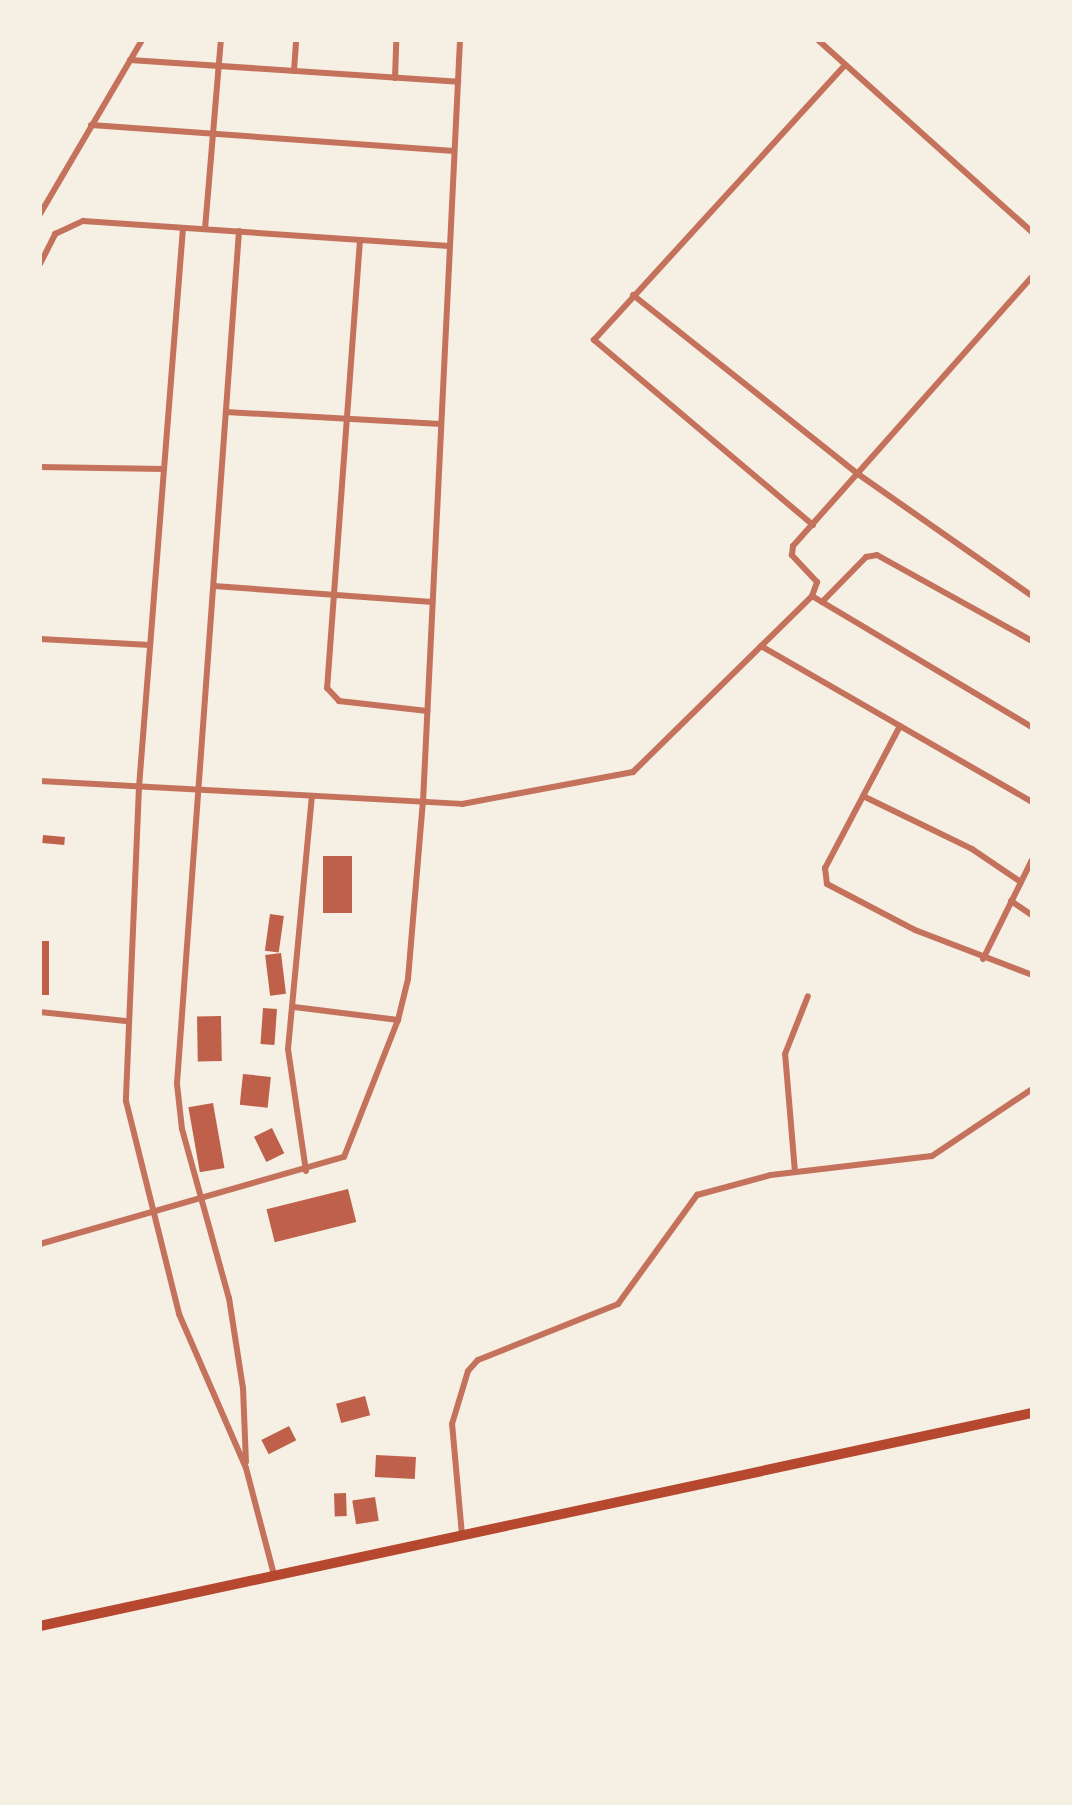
<!DOCTYPE html>
<style>
body{margin:0}
#map{position:relative;width:1072px;height:1805px;overflow:hidden;background:#f6efe4;font-family:"Open Sans",sans-serif}
div>[style]{position:absolute}
[style*='--x']{left:calc(var(--x)*1px);top:calc(var(--y)*1px);width:calc(var(--w)*1px);rotate:calc(var(--a)*1deg)}
.building>*{inset:0;background:#bf614a;transform-origin:0 0}
.minor>*{height:6px;margin:-3px;padding:0 3px;transform-origin:3px;border-radius:3px;background:#c5725c}
.trunk>*{height:10px;margin:-5px;padding:0 5px;transform-origin:5px;border-radius:5px;background:#b5482f}
span{translate:-50% -50%;white-space:nowrap;text-align:center;line-height:1.15;-webkit-text-stroke:9px #f6efe4;paint-order:stroke}
.frame{position:absolute;inset:0;border:42px solid #f6efe4;pointer-events:none}
</style>
<div id="map">
<div class="building">
<i style="left:43px;top:835px;width:22px;height:8px;rotate:5deg"></i>
<i style="left:323px;top:856px;width:29px;height:57px"></i>
<i style="left:270px;top:914px;width:14px;height:37px;rotate:8deg"></i>
<i style="left:40px;top:941px;width:9px;height:54px"></i>
<i style="left:281px;top:953px;width:41px;height:16px;rotate:83deg"></i>
<i style="left:263px;top:1008px;width:14px;height:36px;rotate:4deg"></i>
<i style="left:221px;top:1016px;width:45px;height:24px;rotate:89deg"></i>
<i style="left:243px;top:1074px;width:28px;height:31px;rotate:6deg"></i>
<i style="left:213px;top:1103px;width:66px;height:25px;rotate:80deg"></i>
<i style="left:272px;top:1128px;width:28px;height:20px;rotate:64deg"></i>
<i style="left:348px;top:1189px;width:34px;height:84px;rotate:76deg"></i>
<i style="left:365px;top:1396px;width:20px;height:30px;rotate:75deg"></i>
<i style="left:289px;top:1426px;width:16px;height:31px;rotate:63deg"></i>
<i style="left:376px;top:1455px;width:40px;height:22px;rotate:3deg"></i>
<i style="left:346px;top:1493px;width:23px;height:12px;rotate:88deg"></i>
<i style="left:375px;top:1497px;width:24px;height:23px;rotate:81deg"></i>
</div>
<div class="minor">
<i style="--x:818;--y:40;--w:288;--a:41.9"></i>
<i style="--x:130;--y:60;--w:329;--a:3.8"></i>
<i style="--x:294;--y:71;--w:31;--a:-86"></i>
<i style="--x:395;--y:78;--w:38;--a:-88"></i>
<i style="--x:91;--y:125;--w:364;--a:4.1"></i>
<i style="--x:40;--y:214;--w:202;--a:-59.6"></i>
<i style="--x:183;--y:228;--w:561;--a:94.5"></i>
<i style="--x:139;--y:787;--w:314;--a:92.4"></i>
<i style="--x:126;--y:1101;--w:219;--a:76"></i>
<i style="--x:179;--y:1314;--w:168;--a:66.5"></i>
<i style="--x:246;--y:1468;--w:111;--a:75.3"></i>
<i style="--x:205;--y:229;--w:190;--a:-85.2"></i>
<i style="--x:239;--y:231;--w:855;--a:94.16"></i>
<i style="--x:177;--y:1084;--w:45;--a:83.7"></i>
<i style="--x:182;--y:1129;--w:175;--a:74.5"></i>
<i style="--x:229;--y:1298;--w:91;--a:81.2"></i>
<i style="--x:243;--y:1388;--w:74;--a:87.7"></i>
<i style="--x:360;--y:240;--w:449;--a:94.2"></i>
<i style="--x:327;--y:688;--w:18;--a:47"></i>
<i style="--x:339;--y:701;--w:89;--a:6.5"></i>
<i style="--x:40;--y:264;--w:34;--a:-63"></i>
<i style="--x:55;--y:234;--w:31;--a:-25"></i>
<i style="--x:83;--y:221;--w:367;--a:3.9"></i>
<i style="--x:633;--y:295;--w:288;--a:38.5"></i>
<i style="--x:858;--y:474;--w:213;--a:35"></i>
<i style="--x:226;--y:412;--w:215;--a:3.2"></i>
<i style="--x:40;--y:467;--w:124;--a:0.9"></i>
<i style="--x:813;--y:525;--w:287;--a:-139.8"></i>
<i style="--x:594;--y:340;--w:372;--a:-47.6"></i>
<i style="--x:214;--y:586;--w:219;--a:4.2"></i>
<i style="--x:812;--y:596;--w:256;--a:30.8"></i>
<i style="--x:822;--y:602;--w:63;--a:-45.6"></i>
<i style="--x:866;--y:557;--w:11;--a:-10"></i>
<i style="--x:877;--y:555;--w:177;--a:29"></i>
<i style="--x:40;--y:639;--w:110;--a:3.1"></i>
<i style="--x:761;--y:646;--w:313;--a:29.9"></i>
<i style="--x:900;--y:726;--w:161;--a:117.8"></i>
<i style="--x:825;--y:868;--w:16;--a:83"></i>
<i style="--x:827;--y:884;--w:99;--a:27.6"></i>
<i style="--x:915;--y:930;--w:125;--a:21"></i>
<i style="--x:40;--y:781;--w:423;--a:3.1"></i>
<i style="--x:462;--y:804;--w:174;--a:-10.6"></i>
<i style="--x:633;--y:772;--w:251;--a:-44.5"></i>
<i style="--x:812;--y:596;--w:15;--a:-70"></i>
<i style="--x:817;--y:582;--w:37;--a:-133"></i>
<i style="--x:792;--y:555;--w:9;--a:-84"></i>
<i style="--x:793;--y:546;--w:360;--a:-48.4"></i>
<i style="--x:863;--y:796;--w:121;--a:25.9"></i>
<i style="--x:972;--y:849;--w:59;--a:34"></i>
<i style="--x:1011;--y:901;--w:25;--a:34"></i>
<i style="--x:983;--y:959;--w:110;--a:-63.7"></i>
<i style="--x:294;--y:1007;--w:105;--a:7.1"></i>
<i style="--x:40;--y:1012;--w:86;--a:6"></i>
<i style="--x:306;--y:1171;--w:123;--a:-98.4"></i>
<i style="--x:288;--y:1049;--w:254;--a:-84.6"></i>
<i style="--x:795;--y:1172;--w:118;--a:-94.8"></i>
<i style="--x:785;--y:1054;--w:62;--a:-68.4"></i>
<i style="--x:40;--y:1244;--w:316;--a:-16"></i>
<i style="--x:344;--y:1157;--w:147;--a:-68.5"></i>
<i style="--x:398;--y:1020;--w:42;--a:-76.3"></i>
<i style="--x:408;--y:979;--w:178;--a:-85.2"></i>
<i style="--x:423;--y:802;--w:763;--a:-87.22"></i>
<i style="--x:462;--y:1535;--w:111;--a:-95.1"></i>
<i style="--x:452;--y:1424;--w:55;--a:-73.2"></i>
<i style="--x:468;--y:1371;--w:15;--a:-48"></i>
<i style="--x:478;--y:1360;--w:151;--a:-21.8"></i>
<i style="--x:618;--y:1304;--w:135;--a:-54.1"></i>
<i style="--x:697;--y:1195;--w:77;--a:-15.1"></i>
<i style="--x:771;--y:1175;--w:162;--a:-6.7"></i>
<i style="--x:932;--y:1156;--w:120;--a:-33.8"></i>
</div>
<div class="trunk">
<i style="--x:40;--y:1626;--w:1015;--a:-12.12"></i>
</div>
<div class="frame"></div>
</div>
